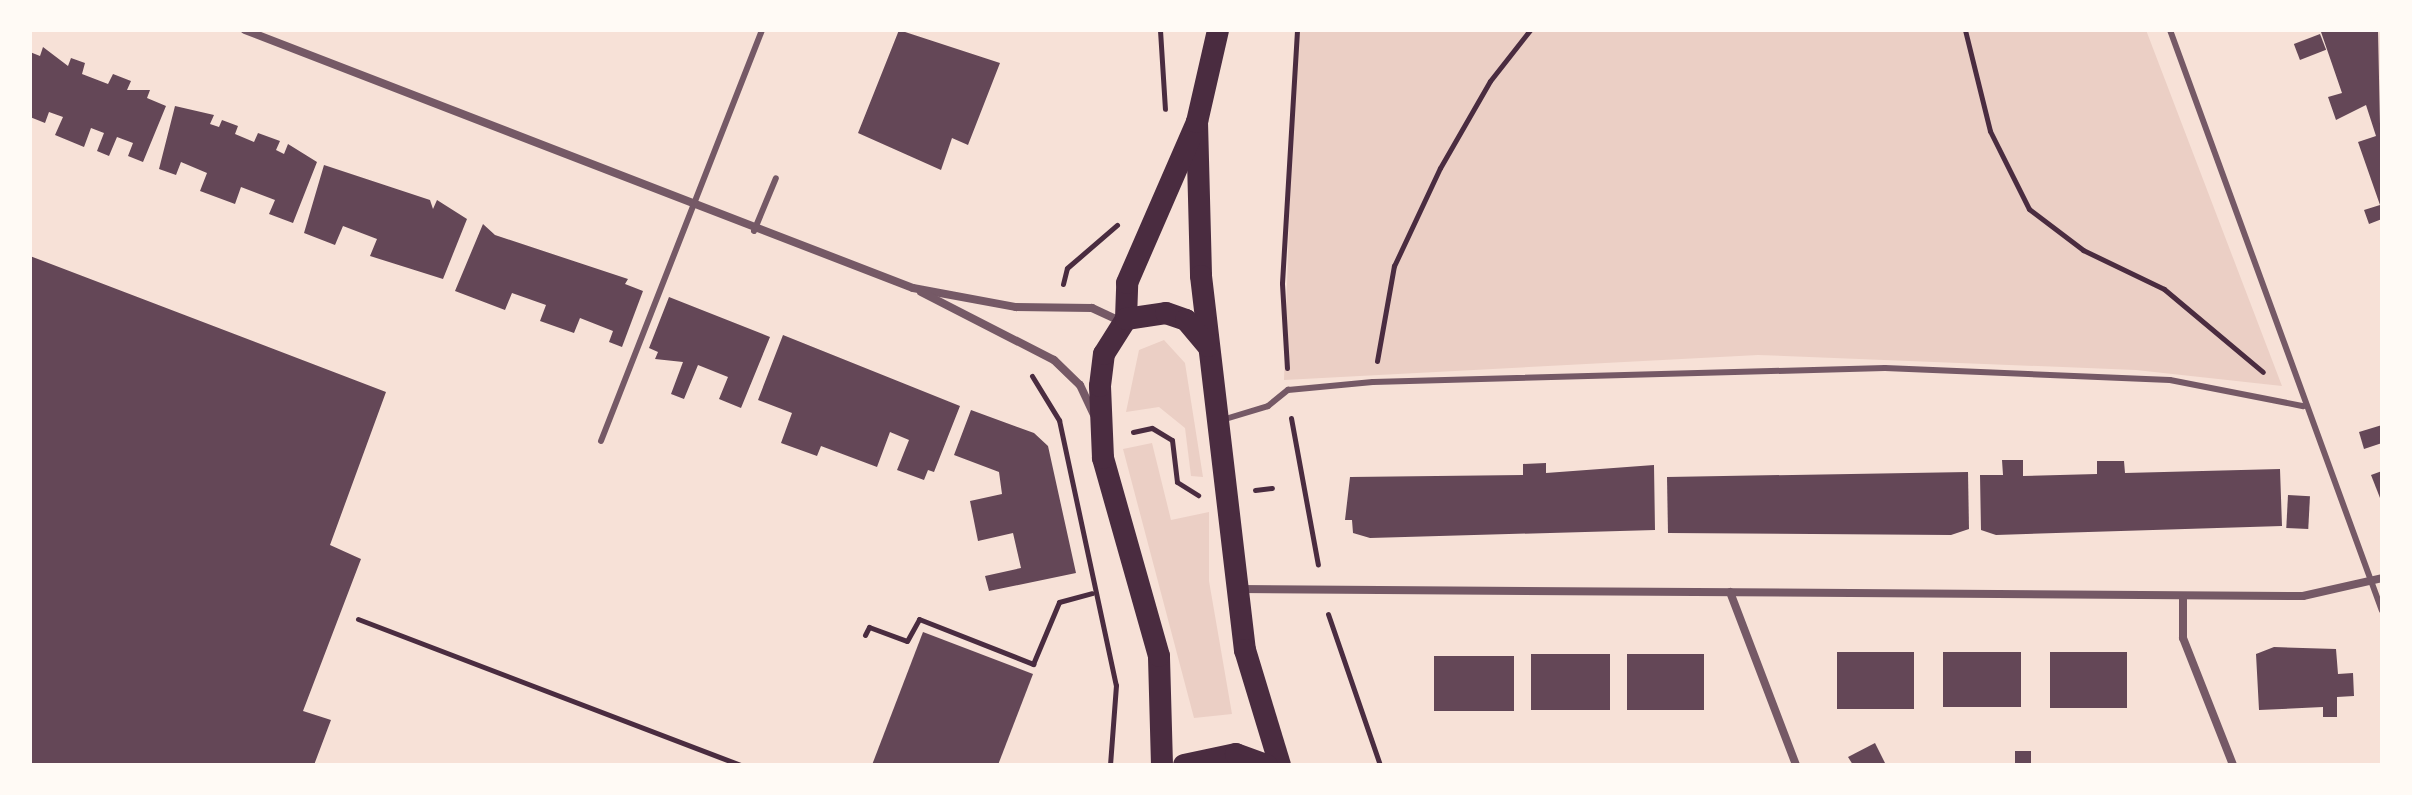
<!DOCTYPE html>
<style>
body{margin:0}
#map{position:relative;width:2412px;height:795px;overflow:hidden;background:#f7e1d7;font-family:"Noto Serif",serif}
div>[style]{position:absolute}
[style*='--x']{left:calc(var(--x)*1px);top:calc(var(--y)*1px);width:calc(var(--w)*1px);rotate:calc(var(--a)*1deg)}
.green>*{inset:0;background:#ebcfc5}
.building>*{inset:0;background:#644757;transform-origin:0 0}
.path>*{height:5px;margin:-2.5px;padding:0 2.5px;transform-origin:2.5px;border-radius:2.5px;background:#4a2c40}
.service>*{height:6px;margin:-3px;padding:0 3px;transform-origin:3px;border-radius:3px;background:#755966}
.minor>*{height:8px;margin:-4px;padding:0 4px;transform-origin:4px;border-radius:4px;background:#755966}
.trunk>*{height:22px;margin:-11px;padding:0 11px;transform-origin:11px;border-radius:11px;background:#4a2c40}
span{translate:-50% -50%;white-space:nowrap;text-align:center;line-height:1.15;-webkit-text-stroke:7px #fffaf5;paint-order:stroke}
.frame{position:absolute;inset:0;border:32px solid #fffaf5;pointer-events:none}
</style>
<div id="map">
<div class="green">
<i style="clip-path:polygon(1295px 30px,2146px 30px,2282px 386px,2136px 370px,1758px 355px,1284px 380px)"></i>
<i style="clip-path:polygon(1164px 340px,1185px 363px,1203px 477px,1191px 476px,1185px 428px,1159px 407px,1126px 412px,1139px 350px)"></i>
<i style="clip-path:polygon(1152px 443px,1171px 520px,1209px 512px,1209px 581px,1232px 714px,1194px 718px,1123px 449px)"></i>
</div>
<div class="building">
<i style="clip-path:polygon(899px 30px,1000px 63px,968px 145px,952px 138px,941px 170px,858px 133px)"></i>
<i style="clip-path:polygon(2378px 30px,2382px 219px,2369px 224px,2364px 210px,2380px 205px,2358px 142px,2376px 136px,2366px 105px,2336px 120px,2328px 97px,2342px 93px,2321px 32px)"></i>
<i style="left:2320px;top:34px;width:17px;height:28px;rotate:69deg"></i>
<i style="clip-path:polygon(43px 47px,68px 66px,71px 58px,85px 63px,82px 74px,108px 84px,113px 74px,131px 81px,127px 90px,150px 90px,147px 98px,166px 106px,143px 162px,128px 156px,133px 143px,117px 137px,109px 156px,97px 151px,104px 133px,91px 128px,84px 147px,55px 135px,63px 117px,49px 112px,45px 123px,30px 117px,30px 52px,40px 56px)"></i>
<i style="clip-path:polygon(175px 106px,214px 115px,210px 124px,219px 127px,222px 120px,238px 126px,235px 134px,254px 142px,258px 133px,280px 141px,276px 150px,284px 154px,288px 144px,317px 162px,293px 223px,269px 214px,275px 200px,241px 187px,235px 204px,200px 191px,207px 173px,181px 162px,176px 175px,159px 169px)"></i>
<i style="clip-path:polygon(324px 165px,430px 200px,433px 209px,437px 200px,467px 219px,443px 279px,370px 256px,377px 239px,343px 226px,335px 245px,304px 233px)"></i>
<i style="clip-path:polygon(483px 224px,495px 235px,628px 279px,625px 284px,643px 291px,622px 347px,609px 342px,613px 331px,580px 318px,574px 333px,540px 321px,546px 305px,512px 293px,505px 310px,455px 291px)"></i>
<i style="clip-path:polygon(30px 256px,386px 392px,330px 545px,361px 559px,303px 711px,331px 720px,314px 765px,30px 765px)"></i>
<i style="clip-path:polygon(669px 297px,770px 337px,741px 408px,719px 399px,728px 377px,698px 365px,684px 399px,671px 394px,683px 362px,655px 359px,658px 352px,649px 348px)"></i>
<i style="clip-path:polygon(783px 335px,960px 406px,934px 472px,928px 470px,924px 480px,897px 470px,909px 440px,890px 432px,877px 467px,821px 446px,817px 456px,781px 443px,792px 413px,758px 400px)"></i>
<i style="clip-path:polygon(971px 410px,1034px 433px,1048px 446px,1076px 573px,989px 591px,985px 576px,1021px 568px,1013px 533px,978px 541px,970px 501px,1002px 494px,999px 472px,954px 455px)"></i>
<i style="clip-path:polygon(2382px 425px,2382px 443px,2364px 449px,2359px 432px)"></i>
<i style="clip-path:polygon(2002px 460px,2023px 460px,2023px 476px,2097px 474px,2097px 461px,2124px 461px,2125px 473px,2280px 469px,2282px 526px,1996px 535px,1981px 530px,1980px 475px,2003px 475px)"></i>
<i style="clip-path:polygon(1546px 463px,1546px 473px,1654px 465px,1655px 530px,1370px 538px,1353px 533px,1352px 520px,1345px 520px,1350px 477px,1523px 475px,1523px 464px)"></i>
<i style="clip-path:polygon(2382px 471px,2382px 503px,2371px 475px)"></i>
<i style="clip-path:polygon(1968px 472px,1969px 529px,1951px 535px,1668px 533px,1667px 477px)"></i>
<i style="left:2288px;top:495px;width:22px;height:33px;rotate:3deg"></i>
<i style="clip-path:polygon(923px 632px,1033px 674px,998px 765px,872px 765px)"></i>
<i style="clip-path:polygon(2274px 647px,2336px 649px,2338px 674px,2353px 673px,2354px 696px,2337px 697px,2337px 717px,2323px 717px,2323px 707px,2259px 710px,2256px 654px)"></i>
<i style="left:1837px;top:652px;width:77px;height:57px"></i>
<i style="left:2021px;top:652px;width:55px;height:78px;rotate:90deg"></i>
<i style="left:2050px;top:652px;width:77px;height:56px"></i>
<i style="left:1610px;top:654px;width:56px;height:79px;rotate:90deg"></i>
<i style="left:1627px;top:654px;width:77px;height:56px"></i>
<i style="left:1514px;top:656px;width:55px;height:80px;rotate:90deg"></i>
<i style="clip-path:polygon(1875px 743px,1886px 765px,1853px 765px,1848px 757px)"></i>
<i style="left:2031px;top:751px;width:14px;height:16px;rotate:90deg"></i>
</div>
<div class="path">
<i style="--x:1160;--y:30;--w:79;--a:86.4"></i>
<i style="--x:1965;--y:30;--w:104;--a:76.1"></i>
<i style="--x:1990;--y:131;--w:87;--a:63.4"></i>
<i style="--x:2029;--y:209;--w:68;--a:37.2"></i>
<i style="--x:2083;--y:250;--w:90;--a:25.7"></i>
<i style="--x:2164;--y:289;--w:129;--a:40"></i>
<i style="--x:1063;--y:284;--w:16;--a:-76"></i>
<i style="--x:1067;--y:268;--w:66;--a:-40.7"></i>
<i style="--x:1377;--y:361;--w:97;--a:-79.9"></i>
<i style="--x:1394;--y:266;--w:108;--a:-64.9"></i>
<i style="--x:1440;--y:168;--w:100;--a:-60.1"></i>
<i style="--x:1490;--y:81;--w:65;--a:-51.9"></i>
<i style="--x:1287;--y:368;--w:85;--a:-93.4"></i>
<i style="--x:1282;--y:283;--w:253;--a:-86.6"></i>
<i style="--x:1032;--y:376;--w:52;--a:58.5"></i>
<i style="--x:1059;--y:420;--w:271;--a:77.9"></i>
<i style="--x:1116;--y:685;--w:80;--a:94.3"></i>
<i style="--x:1291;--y:418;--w:149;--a:79.6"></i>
<i style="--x:1133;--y:432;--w:19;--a:-12"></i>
<i style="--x:1152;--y:428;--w:23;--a:31"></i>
<i style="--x:1172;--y:440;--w:42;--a:83.2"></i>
<i style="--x:1177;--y:482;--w:25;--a:32"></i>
<i style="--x:1255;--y:490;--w:17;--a:-7"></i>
<i style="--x:1328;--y:614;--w:160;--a:71"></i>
<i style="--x:358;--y:619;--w:409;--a:20.9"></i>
<i style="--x:865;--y:635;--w:9;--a:-63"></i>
<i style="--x:869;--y:627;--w:40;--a:20.2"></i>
<i style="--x:907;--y:641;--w:25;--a:-61"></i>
<i style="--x:919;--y:619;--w:123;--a:21.5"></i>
<i style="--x:1033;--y:664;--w:67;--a:-67.2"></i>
<i style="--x:1059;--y:602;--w:34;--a:-15"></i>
</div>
<div class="service">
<i style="--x:2170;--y:30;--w:618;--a:69.95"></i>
<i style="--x:754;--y:231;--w:57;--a:-67.5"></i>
<i style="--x:1222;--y:420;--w:48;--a:-16.9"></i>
<i style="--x:1268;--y:406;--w:26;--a:-39"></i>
<i style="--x:1288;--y:390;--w:85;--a:-5.4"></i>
<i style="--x:1373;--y:382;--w:512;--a:-1.57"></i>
<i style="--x:1885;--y:368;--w:285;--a:2.4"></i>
<i style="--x:2170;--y:380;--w:136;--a:11.1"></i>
<i style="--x:601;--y:441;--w:441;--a:-68.6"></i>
</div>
<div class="minor">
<i style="--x:245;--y:30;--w:716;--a:21.12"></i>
<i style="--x:913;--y:288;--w:105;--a:10.5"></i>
<i style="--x:1016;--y:307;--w:76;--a:0.8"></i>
<i style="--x:1092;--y:308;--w:33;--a:25"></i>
<i style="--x:921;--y:292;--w:149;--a:27.1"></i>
<i style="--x:1054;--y:360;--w:36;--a:44"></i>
<i style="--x:1080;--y:385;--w:33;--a:65"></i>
<i style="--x:1239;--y:589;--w:1064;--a:0.38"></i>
<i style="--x:2303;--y:596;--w:81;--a:-12.8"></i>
<i style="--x:1730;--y:592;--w:185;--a:69.1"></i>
<i style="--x:2183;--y:597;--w:41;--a:90"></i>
<i style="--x:2183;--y:638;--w:136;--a:68.5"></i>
</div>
<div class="trunk">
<i style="--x:1197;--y:122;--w:154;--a:88.5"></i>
<i style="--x:1201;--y:276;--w:377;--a:83.3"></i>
<i style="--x:1245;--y:650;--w:120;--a:73.1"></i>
<i style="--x:1126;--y:319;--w:36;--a:-88"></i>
<i style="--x:1127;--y:283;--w:176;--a:-66.5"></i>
<i style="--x:1197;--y:122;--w:94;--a:-77.1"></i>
<i style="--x:1162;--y:765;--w:109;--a:-91.6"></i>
<i style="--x:1159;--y:656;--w:206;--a:-105.8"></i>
<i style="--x:1103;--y:458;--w:72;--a:-92.4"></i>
<i style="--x:1100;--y:386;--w:32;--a:-83"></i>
<i style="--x:1104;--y:354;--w:41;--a:-57.8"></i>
<i style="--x:1126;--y:319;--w:40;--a:-8.5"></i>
<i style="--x:1166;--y:313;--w:21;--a:19"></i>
<i style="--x:1186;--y:320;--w:34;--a:50"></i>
<i style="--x:1184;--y:765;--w:53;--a:-11.9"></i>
<i style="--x:1236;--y:754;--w:33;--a:20"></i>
</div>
<div class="frame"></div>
</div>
